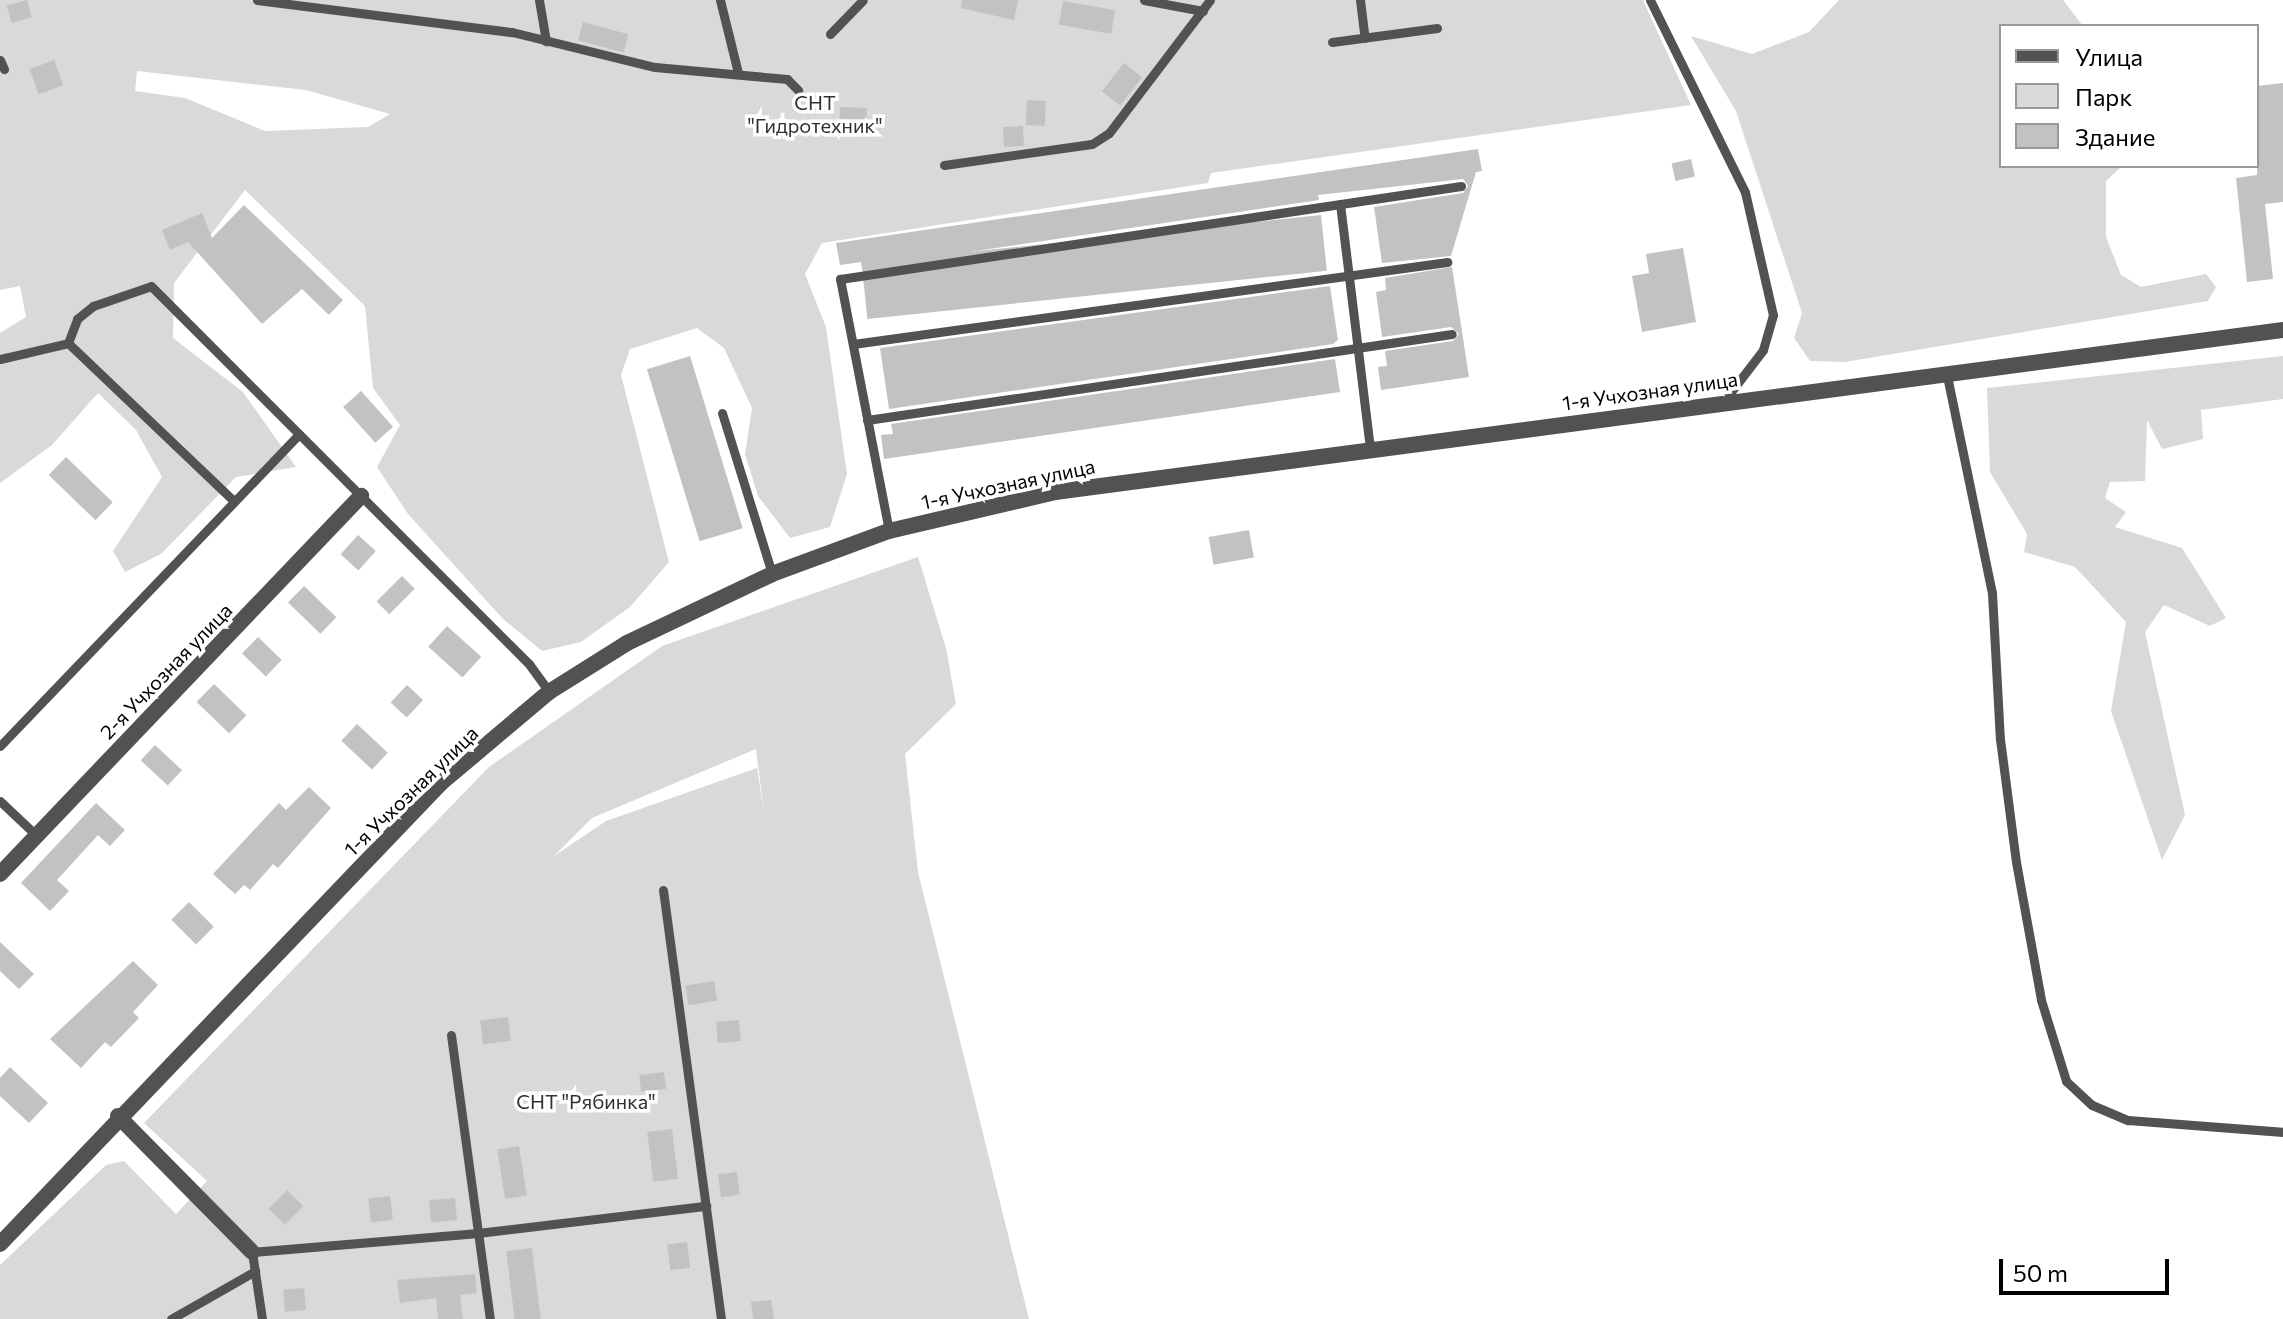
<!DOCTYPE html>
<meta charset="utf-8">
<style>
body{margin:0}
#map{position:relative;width:2283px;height:1319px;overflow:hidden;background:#fff;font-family:Commissioner,sans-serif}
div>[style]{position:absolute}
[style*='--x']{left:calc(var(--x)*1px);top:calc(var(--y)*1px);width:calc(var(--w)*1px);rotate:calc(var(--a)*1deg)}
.green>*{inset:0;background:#d9d9d9}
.building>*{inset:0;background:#c2c2c2;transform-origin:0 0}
.service>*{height:9px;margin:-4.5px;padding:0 4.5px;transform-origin:4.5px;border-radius:4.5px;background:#525252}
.minor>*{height:16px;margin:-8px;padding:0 8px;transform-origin:8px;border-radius:8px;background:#525252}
.tertiary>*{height:16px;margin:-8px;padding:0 8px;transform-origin:8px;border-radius:8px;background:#525252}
span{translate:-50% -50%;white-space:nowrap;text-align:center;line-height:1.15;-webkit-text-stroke:7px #fff;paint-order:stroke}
.park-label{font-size:20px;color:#303030}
.street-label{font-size:20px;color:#000}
.legend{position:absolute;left:1999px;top:24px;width:260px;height:144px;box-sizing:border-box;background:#fff;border:2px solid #999;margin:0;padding:10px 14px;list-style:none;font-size:24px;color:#000}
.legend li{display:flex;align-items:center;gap:16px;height:40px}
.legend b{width:40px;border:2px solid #999}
.scale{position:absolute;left:1999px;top:1259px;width:170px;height:36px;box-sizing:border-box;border:4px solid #000;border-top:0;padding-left:10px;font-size:24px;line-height:28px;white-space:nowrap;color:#000;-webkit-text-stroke:6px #fff;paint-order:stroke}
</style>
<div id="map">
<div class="green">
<i style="clip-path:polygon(evenodd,0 0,1643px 0,1691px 105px,1211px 173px,1208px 183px,822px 243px,805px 274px,826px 327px,847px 474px,830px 527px,790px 538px,758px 496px,745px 454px,752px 408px,724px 348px,697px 328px,630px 349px,621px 375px,669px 562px,630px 607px,581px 642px,542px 651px,503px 619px,408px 514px,377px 467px,400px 425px,373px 388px,365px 306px,245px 190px,174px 283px,173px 338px,243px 392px,296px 467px,236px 477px,161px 554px,125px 572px,113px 551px,162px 477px,136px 430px,98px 393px,52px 445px,0 483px,0 333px,26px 317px,20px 286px,0 290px,0 0,137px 71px,306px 90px,390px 114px,368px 127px,265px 131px,185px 98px,135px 91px,137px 71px)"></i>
<i style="clip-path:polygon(1839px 0,2063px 0,2083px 26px,2001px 26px,2001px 166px,2122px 166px,2106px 181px,2106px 237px,2121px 275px,2141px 287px,2206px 274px,2216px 287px,2208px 301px,1845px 362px,1810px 361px,1794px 338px,1802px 313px,1736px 111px,1691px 36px,1752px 54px,1809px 32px)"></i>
<i style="clip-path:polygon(2283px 356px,2283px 399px,2201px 410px,2203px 439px,2162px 449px,2147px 420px,2145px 481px,2110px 482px,2105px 498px,2126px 512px,2115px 527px,2182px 548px,2226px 618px,2210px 626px,2164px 605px,2145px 632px,2185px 815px,2162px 860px,2111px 711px,2126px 622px,2075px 567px,2024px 552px,2027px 534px,1990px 472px,1987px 388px)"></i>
<i style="clip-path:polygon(evenodd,918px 557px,946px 648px,956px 704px,905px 754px,918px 872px,1029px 1319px,0 1319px,0 1265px,106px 1165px,124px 1161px,176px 1214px,207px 1181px,144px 1123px,489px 767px,662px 646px,918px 557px,756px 749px,764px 812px,757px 768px,606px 821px,554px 856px,592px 818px,756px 749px)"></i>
</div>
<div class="building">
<i style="left:27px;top:0;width:18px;height:21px;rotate:74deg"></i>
<i style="clip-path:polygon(962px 0,1018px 0,1014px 20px,961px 8px)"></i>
<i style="left:1063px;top:1px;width:53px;height:24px;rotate:10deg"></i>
<i style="left:583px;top:22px;width:47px;height:19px;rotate:15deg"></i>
<i style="left:54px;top:60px;width:27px;height:26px;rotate:70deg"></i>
<i style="left:1124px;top:63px;width:23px;height:36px;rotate:38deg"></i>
<i style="clip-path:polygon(2283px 83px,2283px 202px,2265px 204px,2273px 279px,2247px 282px,2236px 178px,2257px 175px,2257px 86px)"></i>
<i style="left:1027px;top:100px;width:19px;height:25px;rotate:3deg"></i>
<i style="left:840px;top:107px;width:27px;height:19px;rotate:2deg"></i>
<i style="left:1023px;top:126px;width:20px;height:20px;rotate:87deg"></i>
<i style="clip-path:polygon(1478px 149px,1482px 171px,1476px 172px,1451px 256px,1382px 263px,1374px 207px,1463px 193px,1468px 186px,1463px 179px,1318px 195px,1319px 200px,862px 268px,861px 262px,840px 265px,836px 243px)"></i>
<i style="left:1691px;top:159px;width:18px;height:20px;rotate:77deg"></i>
<i style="clip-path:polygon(244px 205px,343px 300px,329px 315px,302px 289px,262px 324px,188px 242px,170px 250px,162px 230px,202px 213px,212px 238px)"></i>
<i style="left:1321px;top:215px;width:56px;height:462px;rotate:84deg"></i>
<i style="clip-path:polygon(1683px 248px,1696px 322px,1642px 332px,1632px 276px,1649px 273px,1646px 254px)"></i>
<i style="clip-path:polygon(1452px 267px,1469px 377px,1381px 390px,1378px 367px,1387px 366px,1385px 351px,1453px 341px,1459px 334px,1451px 327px,1382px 337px,1376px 292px,1386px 290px,1385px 278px)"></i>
<i style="clip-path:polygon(1330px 286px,1338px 340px,1333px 344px,889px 409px,880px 348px)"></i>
<i style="left:690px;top:356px;width:180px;height:45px;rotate:73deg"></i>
<i style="clip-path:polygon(1335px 359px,1340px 392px,884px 459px,881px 435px,893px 434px,891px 424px)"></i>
<i style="left:361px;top:391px;width:48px;height:24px;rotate:48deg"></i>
<i style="left:66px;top:457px;width:65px;height:25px;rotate:44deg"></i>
<i style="left:1249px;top:530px;width:28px;height:41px;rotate:80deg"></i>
<i style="left:358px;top:535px;width:24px;height:26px;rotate:42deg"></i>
<i style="left:402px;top:576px;width:18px;height:36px;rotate:45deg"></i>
<i style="left:304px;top:586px;width:45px;height:23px;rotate:44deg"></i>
<i style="left:447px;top:626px;width:46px;height:28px;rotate:42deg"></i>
<i style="left:258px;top:637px;width:33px;height:23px;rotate:44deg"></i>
<i style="left:214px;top:684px;width:45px;height:25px;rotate:44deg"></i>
<i style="left:407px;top:685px;width:22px;height:24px;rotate:43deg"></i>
<i style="left:357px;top:724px;width:42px;height:23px;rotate:43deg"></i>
<i style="left:155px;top:745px;width:37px;height:21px;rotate:43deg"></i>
<i style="clip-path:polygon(309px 787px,331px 808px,278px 868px,273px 864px,250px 890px,244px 885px,235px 894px,213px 874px,279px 803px,286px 810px)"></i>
<i style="clip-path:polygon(96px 803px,125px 830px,110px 846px,98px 835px,57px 880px,69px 891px,50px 911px,21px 883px)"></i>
<i style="left:189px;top:902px;width:35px;height:25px;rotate:45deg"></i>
<i style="clip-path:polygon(0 942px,34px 974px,19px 989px,0 971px)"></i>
<i style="clip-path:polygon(133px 961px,158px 985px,133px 1012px,139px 1018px,111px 1047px,105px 1042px,81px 1068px,50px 1039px)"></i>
<i style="left:714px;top:981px;width:20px;height:29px;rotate:81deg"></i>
<i style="left:508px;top:1017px;width:24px;height:28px;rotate:83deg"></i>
<i style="left:739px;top:1020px;width:21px;height:23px;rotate:85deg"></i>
<i style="clip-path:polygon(10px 1067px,48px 1103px,29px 1123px,0 1096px,0 1078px)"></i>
<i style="left:664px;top:1072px;width:17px;height:25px;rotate:83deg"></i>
<i style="left:672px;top:1129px;width:50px;height:25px;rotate:83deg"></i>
<i style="left:519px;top:1146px;width:50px;height:22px;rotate:81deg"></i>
<i style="left:737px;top:1172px;width:23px;height:19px;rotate:83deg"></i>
<i style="left:287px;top:1190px;width:23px;height:26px;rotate:45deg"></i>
<i style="left:390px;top:1196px;width:24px;height:22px;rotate:83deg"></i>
<i style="left:455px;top:1198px;width:22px;height:26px;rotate:85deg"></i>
<i style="left:687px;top:1242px;width:26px;height:20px;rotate:83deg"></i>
<i style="left:532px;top:1248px;width:72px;height:26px;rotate:83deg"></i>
<i style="clip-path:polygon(475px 1274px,477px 1293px,460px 1295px,463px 1319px,438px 1319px,436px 1298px,400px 1303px,397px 1280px)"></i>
<i style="left:304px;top:1288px;width:22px;height:21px;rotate:85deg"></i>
<i style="clip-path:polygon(771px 1300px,774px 1319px,753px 1319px,751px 1302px)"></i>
</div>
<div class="service">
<i style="--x:257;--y:0;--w:257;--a:7.2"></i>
<i style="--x:512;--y:32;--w:147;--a:13.8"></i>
<i style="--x:655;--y:67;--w:133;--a:5.2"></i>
<i style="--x:787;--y:79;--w:16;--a:45"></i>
<i style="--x:539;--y:0;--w:42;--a:80.3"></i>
<i style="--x:720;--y:0;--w:75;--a:76.1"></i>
<i style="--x:1144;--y:0;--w:60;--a:10.6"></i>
<i style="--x:1360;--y:0;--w:38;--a:83"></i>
<i style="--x:1650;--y:0;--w:214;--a:63.7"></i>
<i style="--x:1745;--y:192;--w:126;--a:77.2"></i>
<i style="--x:1773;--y:315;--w:36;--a:106"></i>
<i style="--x:1763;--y:350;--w:64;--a:127.4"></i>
<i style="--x:830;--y:34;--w:47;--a:-45.9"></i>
<i style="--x:1332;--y:42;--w:106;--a:-7.6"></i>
<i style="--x:0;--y:60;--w:10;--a:66"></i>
<i style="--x:944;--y:165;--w:149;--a:-8.1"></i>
<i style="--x:1092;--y:144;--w:20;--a:-33"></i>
<i style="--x:1109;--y:133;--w:167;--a:-52.8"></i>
<i style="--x:1340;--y:204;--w:248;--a:83"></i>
<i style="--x:68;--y:343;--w:229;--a:43.6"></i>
<i style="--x:853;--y:344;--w:600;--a:-7.86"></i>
<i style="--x:0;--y:359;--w:70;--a:-13.2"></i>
<i style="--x:68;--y:343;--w:26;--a:-69"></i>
<i style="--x:77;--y:319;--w:21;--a:-39"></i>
<i style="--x:93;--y:306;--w:61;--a:-19"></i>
<i style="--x:151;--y:286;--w:535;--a:45"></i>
<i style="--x:529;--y:664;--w:34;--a:54"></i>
<i style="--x:1946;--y:371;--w:227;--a:78.3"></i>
<i style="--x:1992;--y:593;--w:146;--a:86.9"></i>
<i style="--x:2000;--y:739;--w:124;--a:82.6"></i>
<i style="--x:2016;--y:862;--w:140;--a:79.7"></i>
<i style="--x:2041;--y:1000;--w:85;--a:72.8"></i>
<i style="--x:2066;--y:1081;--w:35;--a:43"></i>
<i style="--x:2092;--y:1105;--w:39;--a:23"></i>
<i style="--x:2128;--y:1120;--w:155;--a:4.4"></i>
<i style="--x:722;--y:413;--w:169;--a:72.7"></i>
<i style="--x:867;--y:420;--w:591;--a:-8.36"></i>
<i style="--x:889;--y:531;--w:257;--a:-101"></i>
<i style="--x:840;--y:279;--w:628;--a:-8.52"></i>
<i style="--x:0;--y:746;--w:432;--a:-46.2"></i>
<i style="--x:0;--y:801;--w:51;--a:43.4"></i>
<i style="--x:663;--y:890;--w:433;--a:82.3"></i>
<i style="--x:451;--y:1035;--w:287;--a:82.2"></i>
<i style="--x:171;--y:1319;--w:97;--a:-29.7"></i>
<i style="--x:262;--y:1319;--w:68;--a:-98.5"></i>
<i style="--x:252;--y:1252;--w:227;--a:-4.8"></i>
<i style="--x:478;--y:1233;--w:230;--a:-6.8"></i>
</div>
<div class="minor">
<i style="--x:0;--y:874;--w:523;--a:-46.32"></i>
<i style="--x:118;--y:1116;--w:191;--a:45.4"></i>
</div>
<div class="tertiary">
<i style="--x:0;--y:1244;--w:638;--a:-46.27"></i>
<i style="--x:441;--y:783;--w:141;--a:-40.1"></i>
<i style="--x:549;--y:692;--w:92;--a:-32.1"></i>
<i style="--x:627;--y:643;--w:161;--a:-25.4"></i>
<i style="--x:772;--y:574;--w:125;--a:-20.2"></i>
<i style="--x:889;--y:531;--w:171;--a:-13.2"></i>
<i style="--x:1055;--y:492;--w:1239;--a:-7.52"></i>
</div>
<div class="park-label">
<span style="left:815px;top:114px">СНТ<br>"Гидротехник"</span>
<span style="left:586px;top:1101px">СНТ "Рябинка"</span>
</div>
<div class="street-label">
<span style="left:1650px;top:391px;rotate:-8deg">1-я Учхозная улица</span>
<span style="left:1008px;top:484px;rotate:-12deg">1-я Учхозная улица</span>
<span style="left:166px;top:671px;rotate:-46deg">2-я Учхозная улица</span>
<span style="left:411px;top:791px;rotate:-44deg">1-я Учхозная улица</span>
</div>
<ul class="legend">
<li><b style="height:10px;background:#525252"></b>Улица</li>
<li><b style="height:22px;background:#d9d9d9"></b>Парк</li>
<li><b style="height:22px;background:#c2c2c2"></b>Здание</li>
</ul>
<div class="scale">50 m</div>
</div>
